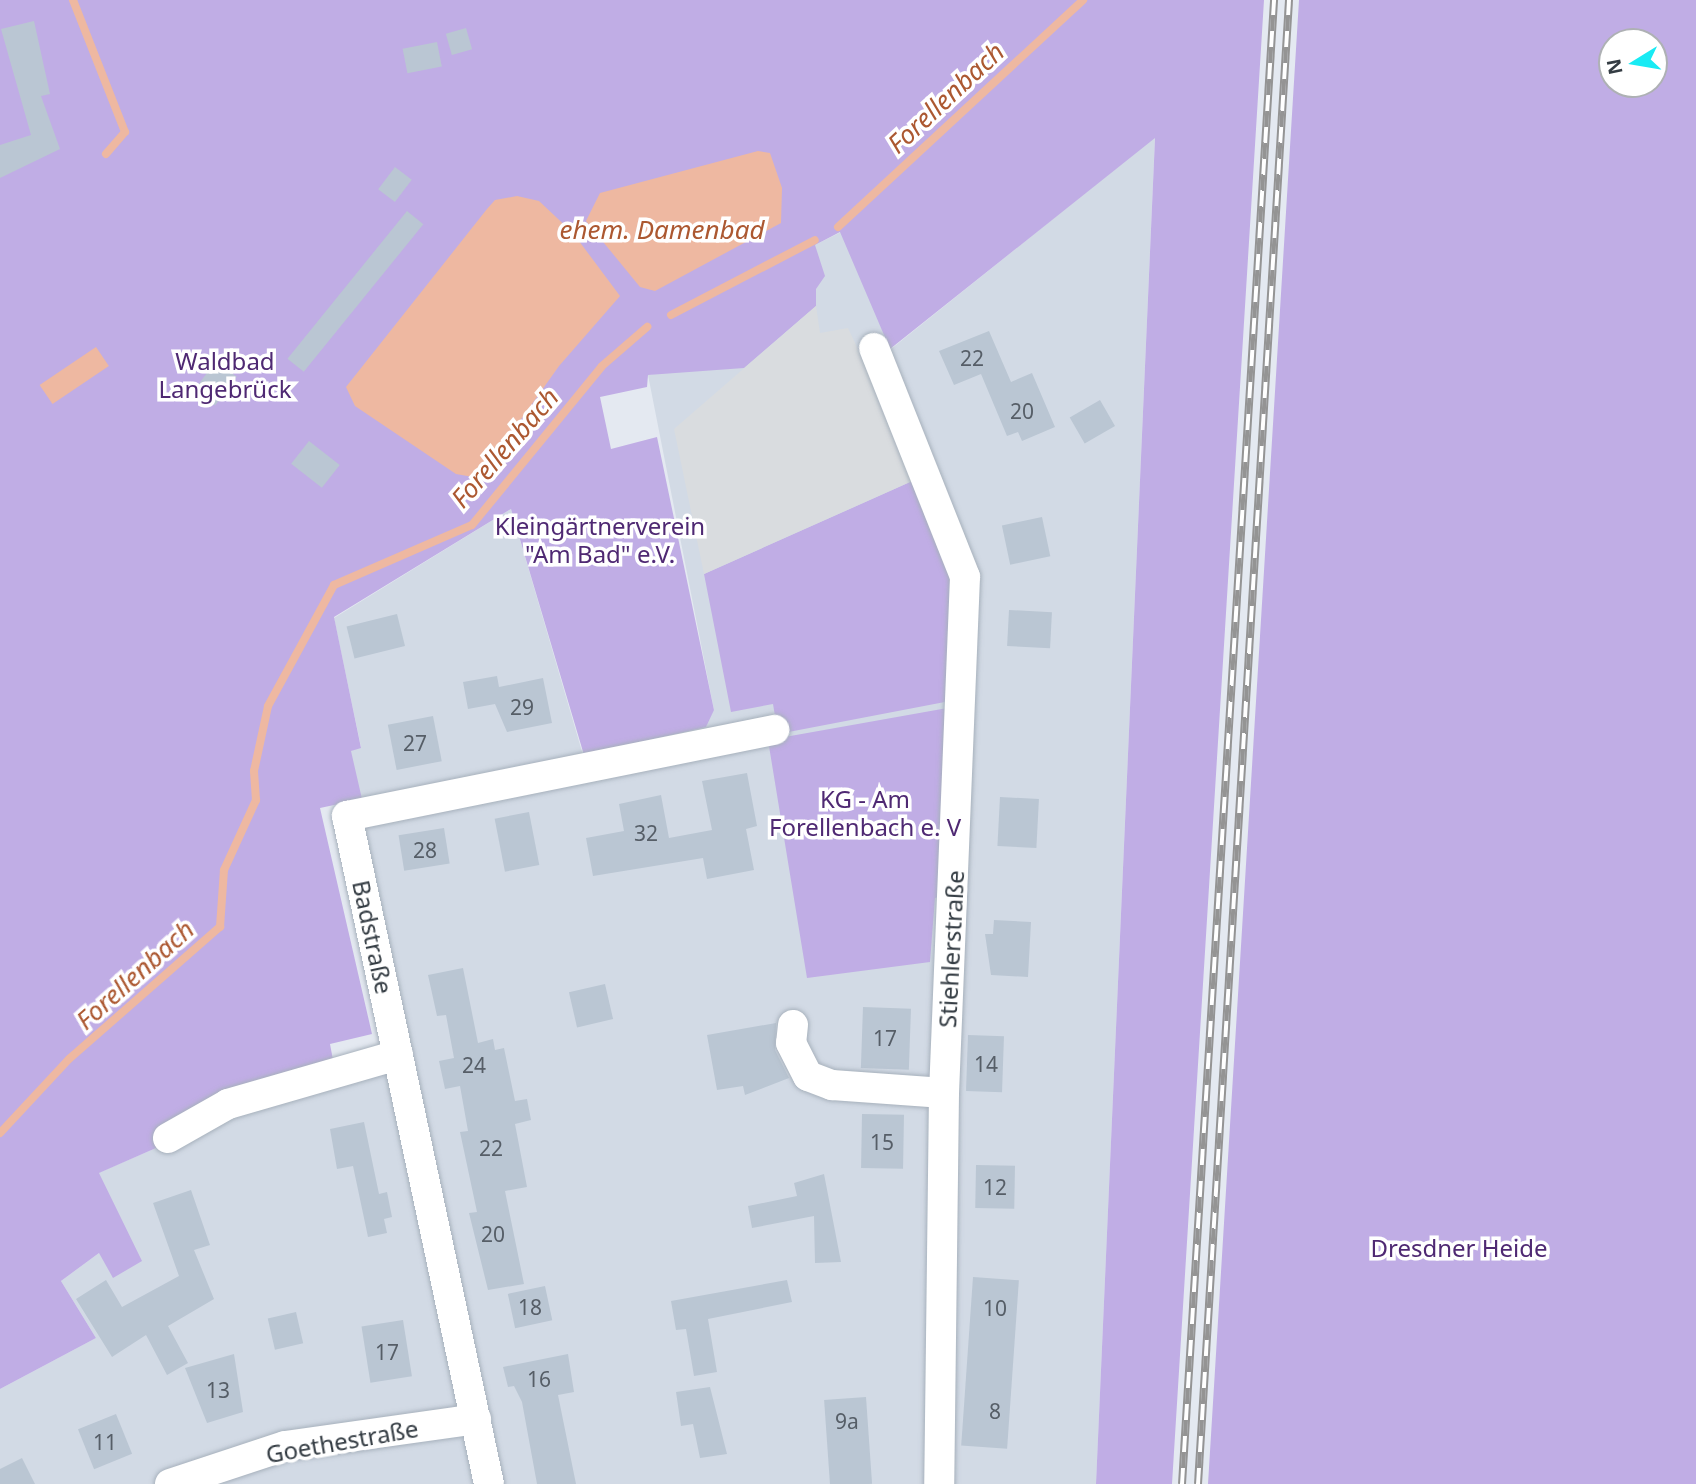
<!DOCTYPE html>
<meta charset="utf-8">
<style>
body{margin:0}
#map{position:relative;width:1696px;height:1484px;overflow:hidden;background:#e4e9f1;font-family:"Noto Sans",sans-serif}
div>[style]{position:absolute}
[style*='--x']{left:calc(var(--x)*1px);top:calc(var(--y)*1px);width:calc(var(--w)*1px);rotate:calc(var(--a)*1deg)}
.residential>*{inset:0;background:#d2dae5}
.green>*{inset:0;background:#c0ade5}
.parking>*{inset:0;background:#d9dcdf}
.water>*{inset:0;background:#eeb8a1;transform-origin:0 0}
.stream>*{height:8px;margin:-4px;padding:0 4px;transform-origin:4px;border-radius:4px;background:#eeb8a1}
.building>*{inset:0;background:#bac6d3;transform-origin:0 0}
.roads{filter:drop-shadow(0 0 2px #a7b1bc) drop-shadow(0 0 2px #a7b1bc)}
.minor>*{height:30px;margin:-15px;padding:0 15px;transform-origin:15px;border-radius:15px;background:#fff}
.rail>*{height:8px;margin-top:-4px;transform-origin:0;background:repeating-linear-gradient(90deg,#fff 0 16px,#949494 0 32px);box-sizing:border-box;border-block:2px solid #949494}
span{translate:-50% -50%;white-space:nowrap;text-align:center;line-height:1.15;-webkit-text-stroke:7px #fff;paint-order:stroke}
.number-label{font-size:21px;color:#565e67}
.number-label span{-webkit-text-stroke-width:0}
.park-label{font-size:24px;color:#4f2973}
.street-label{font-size:24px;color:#343c43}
.water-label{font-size:26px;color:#ac5831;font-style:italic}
.north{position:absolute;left:1598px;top:28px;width:70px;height:70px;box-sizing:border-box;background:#fff;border:2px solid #aeb1b4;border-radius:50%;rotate:259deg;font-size:19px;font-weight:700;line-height:28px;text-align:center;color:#343c43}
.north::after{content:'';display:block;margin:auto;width:24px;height:32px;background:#18ebf4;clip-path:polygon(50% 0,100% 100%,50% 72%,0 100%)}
</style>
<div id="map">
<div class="residential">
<i style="clip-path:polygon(1155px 137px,1096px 1484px,0 1484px,0 1389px,96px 1338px,61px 1281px,99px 1253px,98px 1173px,156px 1148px,164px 1127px,398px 1055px,344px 803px,361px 799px,350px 751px,361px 747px,334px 618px,511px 509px,583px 755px,714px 710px,648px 375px,697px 367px,815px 245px,841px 232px,891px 349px)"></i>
</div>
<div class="green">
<i style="clip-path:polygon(0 0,1264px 0,1172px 1484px,1096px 1484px,1155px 138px,890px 349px,840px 232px,815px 245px,825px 276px,816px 289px,816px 306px,744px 368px,648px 375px,647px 387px,600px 397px,611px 449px,657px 437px,714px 710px,706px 727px,584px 755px,511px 509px,334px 617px,361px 748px,351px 751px,362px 799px,320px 808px,372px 1034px,330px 1044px,333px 1060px,164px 1127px,156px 1148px,99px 1173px,142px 1261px,113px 1278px,99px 1253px,61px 1281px,96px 1338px,0 1389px)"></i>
<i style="clip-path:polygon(evenodd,1299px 0,1696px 0,1696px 1484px,1208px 1484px,1299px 0,1654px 42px,1654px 84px,1612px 84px,1612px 42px,1654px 42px)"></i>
<i style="clip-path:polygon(919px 478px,952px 556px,950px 701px,778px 734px,773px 704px,731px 712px,704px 574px)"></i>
<i style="clip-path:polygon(953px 707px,945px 896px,935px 898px,930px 962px,807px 978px,768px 740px)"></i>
</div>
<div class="parking">
<i style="clip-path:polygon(816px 306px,820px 333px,848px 328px,919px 478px,704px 574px,674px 429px)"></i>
</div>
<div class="water">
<i style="clip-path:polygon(758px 151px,770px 153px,782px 188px,781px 223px,655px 291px,640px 287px,586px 221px,600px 193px)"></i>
<i style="clip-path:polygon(517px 196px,539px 201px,573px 233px,620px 296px,559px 366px,488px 466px,473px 477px,456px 474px,355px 406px,346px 387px,487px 209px,495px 200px)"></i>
<i style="left:96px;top:347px;width:23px;height:68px;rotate:56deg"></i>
</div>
<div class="stream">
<i style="--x:73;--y:0;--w:142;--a:68.5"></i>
<i style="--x:125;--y:132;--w:29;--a:131"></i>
<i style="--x:838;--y:227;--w:334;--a:-42.8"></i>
<i style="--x:671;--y:315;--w:162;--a:-27.5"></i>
<i style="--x:0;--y:1133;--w:101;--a:-47"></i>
<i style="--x:69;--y:1059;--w:201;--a:-41.2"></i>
<i style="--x:220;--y:927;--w:57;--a:-86"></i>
<i style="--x:224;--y:870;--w:77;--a:-65.4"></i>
<i style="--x:256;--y:800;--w:29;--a:-94"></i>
<i style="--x:254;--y:771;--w:66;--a:-77.8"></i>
<i style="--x:268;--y:706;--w:138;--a:-61.4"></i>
<i style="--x:334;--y:585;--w:150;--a:-23.5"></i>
<i style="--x:472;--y:525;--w:205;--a:-50.7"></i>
<i style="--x:602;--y:366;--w:60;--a:-40.9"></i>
</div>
<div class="building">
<i style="clip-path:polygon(34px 21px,50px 94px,41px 96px,60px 149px,0 178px,0 145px,31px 135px,1px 29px)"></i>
<i style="left:466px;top:28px;width:22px;height:21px;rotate:74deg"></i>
<i style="left:437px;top:42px;width:25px;height:35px;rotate:79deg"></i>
<i style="left:395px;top:167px;width:21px;height:28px;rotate:37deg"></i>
<i style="left:407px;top:211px;width:21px;height:190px;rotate:39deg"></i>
<i style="clip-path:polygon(989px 331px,1011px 382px,1032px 373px,1055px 427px,1022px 441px,1018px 432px,1007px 436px,981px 374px,954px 385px,939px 351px)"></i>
<i style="left:216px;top:361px;width:26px;height:36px;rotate:37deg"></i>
<i style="left:1100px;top:400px;width:30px;height:35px;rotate:60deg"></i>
<i style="left:309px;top:441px;width:39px;height:29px;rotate:38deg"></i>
<i style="left:1042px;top:517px;width:40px;height:41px;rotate:78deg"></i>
<i style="left:1009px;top:610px;width:43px;height:36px;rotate:3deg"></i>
<i style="left:397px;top:614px;width:33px;height:52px;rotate:76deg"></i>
<i style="clip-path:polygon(497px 676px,499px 687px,543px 678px,552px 723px,507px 732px,495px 704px,468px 709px,463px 682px)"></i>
<i style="left:433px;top:716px;width:46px;height:46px;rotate:79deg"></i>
<i style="clip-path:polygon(747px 773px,757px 826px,746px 829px,754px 870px,707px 879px,703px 858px,593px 876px,586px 838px,624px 831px,619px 804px,661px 795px,669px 838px,712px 830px,702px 781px)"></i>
<i style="left:1000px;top:797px;width:39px;height:49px;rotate:3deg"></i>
<i style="left:529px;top:812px;width:54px;height:35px;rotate:79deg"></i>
<i style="left:444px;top:828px;width:36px;height:46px;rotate:81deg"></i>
<i style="clip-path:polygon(994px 920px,1031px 922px,1028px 977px,991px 975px,985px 934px,993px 934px)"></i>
<i style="clip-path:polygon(463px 968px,478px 1043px,493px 1039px,495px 1050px,504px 1048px,515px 1101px,527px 1099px,531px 1120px,515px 1124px,527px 1187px,505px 1191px,524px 1284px,488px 1290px,469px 1213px,477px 1212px,460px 1132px,468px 1131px,460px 1086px,445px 1089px,439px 1061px,454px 1058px,446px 1015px,437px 1016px,428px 975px)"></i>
<i style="left:605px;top:984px;width:36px;height:37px;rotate:77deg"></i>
<i style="left:863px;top:1007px;width:48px;height:61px;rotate:2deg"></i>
<i style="clip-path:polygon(776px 1023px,775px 1050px,789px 1078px,745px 1095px,743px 1086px,717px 1090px,707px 1035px)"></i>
<i style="left:968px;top:1035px;width:36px;height:56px;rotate:2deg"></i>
<i style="left:862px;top:1114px;width:42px;height:54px;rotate:1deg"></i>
<i style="clip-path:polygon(364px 1122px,379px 1194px,387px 1192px,392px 1217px,384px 1219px,387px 1233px,368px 1237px,353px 1166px,337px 1169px,330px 1129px)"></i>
<i style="left:976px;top:1165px;width:39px;height:43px;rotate:1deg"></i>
<i style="clip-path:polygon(824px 1174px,841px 1262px,815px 1263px,814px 1216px,752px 1228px,748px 1206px,797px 1196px,794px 1183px)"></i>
<i style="clip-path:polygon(191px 1190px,210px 1245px,194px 1250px,214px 1299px,168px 1326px,188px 1363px,167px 1375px,146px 1335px,112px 1357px,76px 1299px,106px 1280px,122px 1307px,179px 1276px,153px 1203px)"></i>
<i style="left:973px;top:1277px;width:46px;height:169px;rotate:4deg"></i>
<i style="clip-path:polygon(787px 1280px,792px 1302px,708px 1319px,717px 1372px,694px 1376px,686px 1329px,676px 1330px,671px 1301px)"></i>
<i style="left:545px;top:1286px;width:35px;height:38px;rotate:78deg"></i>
<i style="left:296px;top:1312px;width:32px;height:29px;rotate:77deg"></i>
<i style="left:403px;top:1320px;width:57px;height:42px;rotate:81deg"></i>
<i style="clip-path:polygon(234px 1354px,243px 1412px,207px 1423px,185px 1368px)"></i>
<i style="clip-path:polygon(568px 1354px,574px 1392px,558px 1395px,576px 1484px,537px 1484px,522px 1402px,514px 1386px,508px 1387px,503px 1367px)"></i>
<i style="clip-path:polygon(710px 1387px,727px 1454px,700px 1458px,693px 1424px,681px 1426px,676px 1392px)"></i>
<i style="left:866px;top:1397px;width:87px;height:42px;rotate:86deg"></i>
<i style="left:116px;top:1414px;width:43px;height:41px;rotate:68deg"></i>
<i style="clip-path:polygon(22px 1458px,35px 1484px,0 1484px,0 1469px)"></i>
</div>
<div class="roads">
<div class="minor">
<i style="--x:874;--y:348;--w:246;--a:68.3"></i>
<i style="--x:965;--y:577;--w:516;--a:92.33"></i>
<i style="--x:944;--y:1093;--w:391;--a:90.7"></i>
<i style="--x:793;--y:1025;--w:18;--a:96"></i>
<i style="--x:791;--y:1043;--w:37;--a:63"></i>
<i style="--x:808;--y:1076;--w:26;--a:21"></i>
<i style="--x:832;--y:1085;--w:112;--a:4.1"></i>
<i style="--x:168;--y:1138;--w:69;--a:-29.5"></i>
<i style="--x:228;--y:1104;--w:177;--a:-16.1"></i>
<i style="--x:170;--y:1484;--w:121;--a:-18.3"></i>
<i style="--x:285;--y:1446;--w:193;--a:-8"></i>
<i style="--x:489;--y:1484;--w:683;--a:-102"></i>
<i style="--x:347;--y:816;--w:436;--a:-11.4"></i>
</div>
</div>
<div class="rail">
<i style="--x:1182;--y:1484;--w:1487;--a:-86.45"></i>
<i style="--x:1198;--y:1484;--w:1487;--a:-86.49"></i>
</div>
<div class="number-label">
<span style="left:972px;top:358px">22</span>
<span style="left:1022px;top:411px">20</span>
<span style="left:522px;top:707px">29</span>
<span style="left:415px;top:743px">27</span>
<span style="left:646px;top:833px">32</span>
<span style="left:425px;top:850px">28</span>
<span style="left:885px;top:1038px">17</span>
<span style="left:986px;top:1064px">14</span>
<span style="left:474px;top:1065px">24</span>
<span style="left:882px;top:1142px">15</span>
<span style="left:491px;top:1148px">22</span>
<span style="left:995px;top:1187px">12</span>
<span style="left:493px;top:1234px">20</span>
<span style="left:530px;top:1307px">18</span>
<span style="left:995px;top:1308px">10</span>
<span style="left:387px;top:1352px">17</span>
<span style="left:539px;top:1379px">16</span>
<span style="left:218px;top:1390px">13</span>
<span style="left:995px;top:1411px">8</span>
<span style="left:847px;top:1421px">9a</span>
<span style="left:105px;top:1442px">11</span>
</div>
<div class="park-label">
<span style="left:225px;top:375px">Waldbad<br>Langebrück</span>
<span style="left:600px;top:540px">Kleingärtnerverein<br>"Am Bad" e.V.</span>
<span style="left:865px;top:813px">KG - Am<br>Forellenbach e. V</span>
<span style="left:1459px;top:1248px">Dresdner Heide</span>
</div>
<div class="street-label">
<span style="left:373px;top:937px;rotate:78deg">Badstraße</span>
<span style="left:951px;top:949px;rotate:-87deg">Stiehlerstraße</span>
<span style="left:342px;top:1441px;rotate:-10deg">Goethestraße</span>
</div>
<div class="water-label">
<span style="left:946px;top:98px;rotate:-43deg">Forellenbach</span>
<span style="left:662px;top:230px">ehem. Damenbad</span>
<span style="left:505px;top:448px;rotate:-49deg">Forellenbach</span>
<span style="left:135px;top:975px;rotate:-42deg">Forellenbach</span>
</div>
<div class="north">N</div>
</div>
